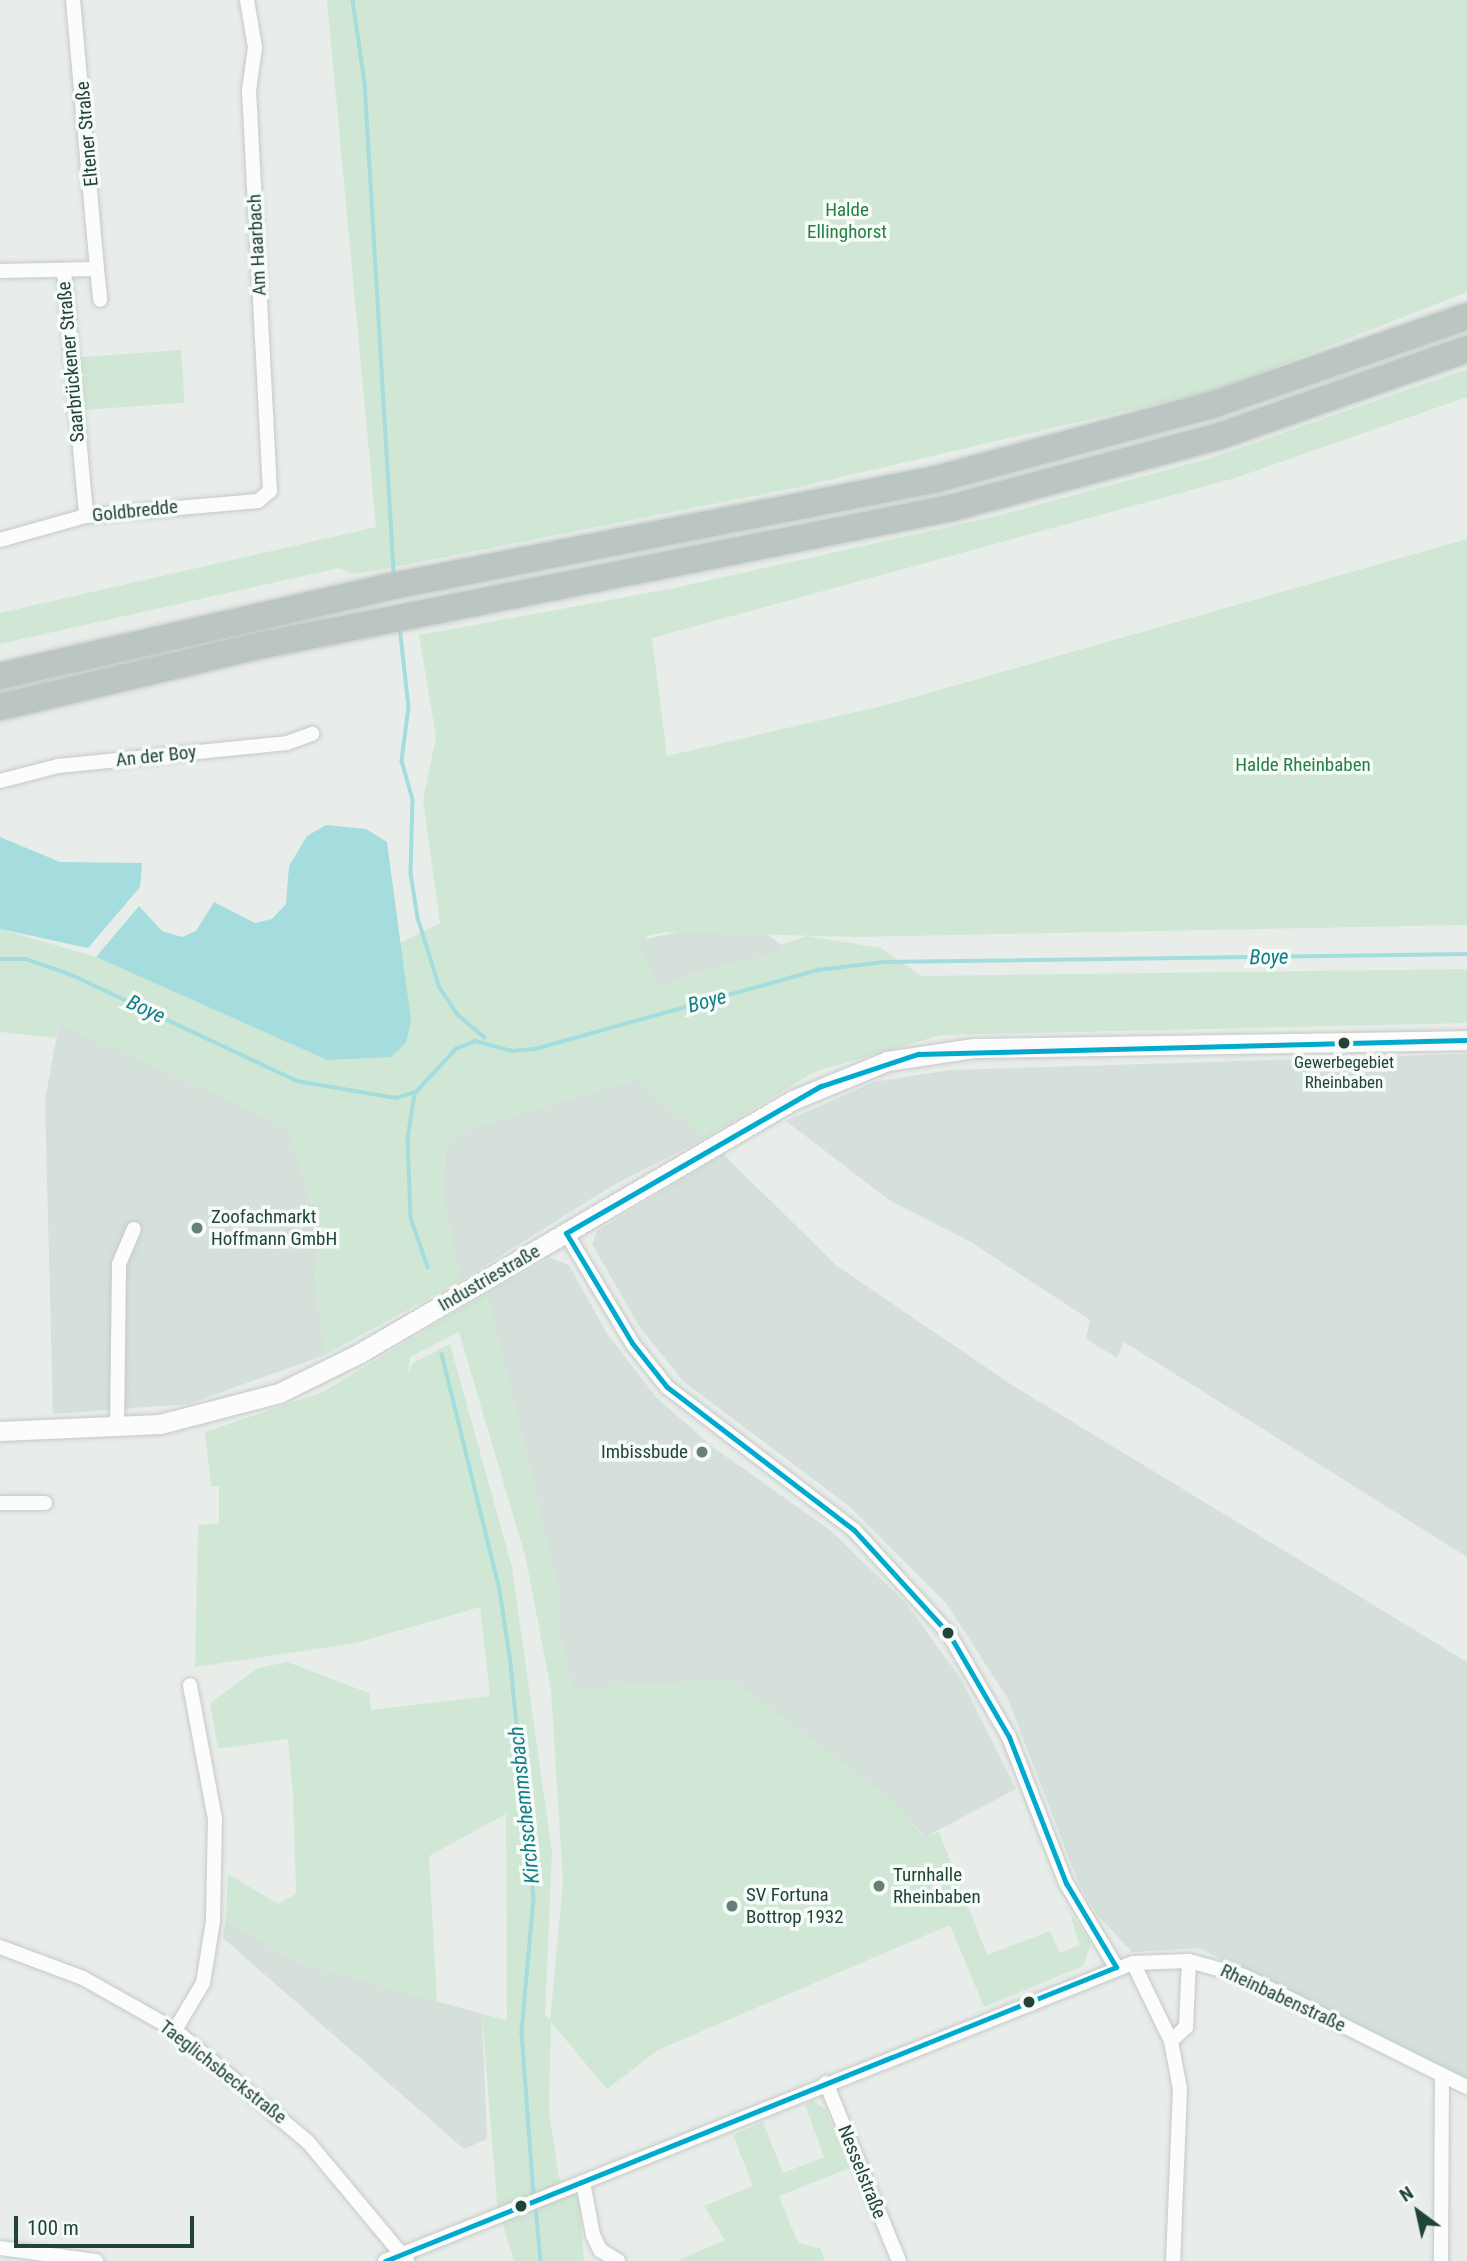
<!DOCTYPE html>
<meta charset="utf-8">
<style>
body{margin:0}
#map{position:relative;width:1467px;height:2261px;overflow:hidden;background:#e8edea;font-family:"Roboto Condensed",sans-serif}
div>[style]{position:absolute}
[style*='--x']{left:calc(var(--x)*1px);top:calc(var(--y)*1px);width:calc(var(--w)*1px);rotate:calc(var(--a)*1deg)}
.built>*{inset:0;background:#d5e0da}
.green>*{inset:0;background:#d0e7d5;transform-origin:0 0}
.water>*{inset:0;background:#a5dcde}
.stream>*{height:3.5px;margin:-1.75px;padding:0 1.75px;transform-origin:1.75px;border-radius:1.75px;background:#a5dcde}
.roads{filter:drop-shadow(0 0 2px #c5cac7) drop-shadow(0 0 2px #c5cac7)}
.street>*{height:14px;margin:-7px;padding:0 7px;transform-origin:7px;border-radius:7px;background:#fcfcfc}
.secondary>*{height:19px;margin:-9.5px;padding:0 9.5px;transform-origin:9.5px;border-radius:9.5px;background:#fcfcfc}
.highway>*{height:26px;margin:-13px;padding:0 13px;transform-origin:13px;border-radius:13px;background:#bbc5c2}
.bus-1>*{height:5px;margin:-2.5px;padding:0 2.5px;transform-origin:2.5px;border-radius:2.5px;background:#00a9ce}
.dots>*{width:19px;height:19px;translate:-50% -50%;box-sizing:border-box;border:4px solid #f6fbf8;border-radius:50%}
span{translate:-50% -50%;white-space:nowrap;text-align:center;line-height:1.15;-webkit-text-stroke:7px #f6fbf8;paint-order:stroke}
.bus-label{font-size:17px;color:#224438}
.street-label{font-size:19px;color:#224438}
.park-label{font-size:19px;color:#278041}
.poi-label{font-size:19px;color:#224438}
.left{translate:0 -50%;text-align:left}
.right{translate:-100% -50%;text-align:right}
.water-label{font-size:21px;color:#147e88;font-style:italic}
.north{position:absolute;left:1383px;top:2177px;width:70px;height:70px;-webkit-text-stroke:5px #f6fbf8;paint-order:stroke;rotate:327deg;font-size:19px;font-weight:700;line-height:28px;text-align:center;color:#224438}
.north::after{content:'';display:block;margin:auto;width:24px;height:32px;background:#224438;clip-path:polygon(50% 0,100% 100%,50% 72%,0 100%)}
.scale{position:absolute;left:14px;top:2216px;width:180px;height:32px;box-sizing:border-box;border:4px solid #224438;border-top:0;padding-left:9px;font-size:21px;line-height:24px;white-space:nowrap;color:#224438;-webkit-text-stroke:5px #f6fbf8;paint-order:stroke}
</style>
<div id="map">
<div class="built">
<i style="clip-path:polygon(745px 918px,781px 945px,782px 953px,693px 974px,660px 990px,639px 951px,641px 940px)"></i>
<i style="clip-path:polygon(59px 1023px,289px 1127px,320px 1234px,315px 1276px,325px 1355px,188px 1404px,53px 1414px,45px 1101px)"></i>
<i style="clip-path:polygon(1467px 1054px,1467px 1557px,1124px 1342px,1117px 1358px,1086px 1339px,1090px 1320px,971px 1242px,889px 1200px,786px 1121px,874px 1082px,950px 1070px)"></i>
<i style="clip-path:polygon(636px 1079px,706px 1138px,612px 1186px,460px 1281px,443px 1197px,445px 1148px,460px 1131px)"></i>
<i style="clip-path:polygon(723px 1154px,837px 1266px,1012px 1385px,1467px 1662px,1467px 2079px,1199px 1948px,1132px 1952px,1098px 1916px,1079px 1884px,1008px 1699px,946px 1603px,849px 1506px,683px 1381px,639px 1326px,592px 1244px,597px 1231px)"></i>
<i style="clip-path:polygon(550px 1258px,569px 1265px,608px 1335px,657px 1398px,714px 1448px,830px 1530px,905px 1602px,961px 1679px,1016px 1789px,925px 1837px,894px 1802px,731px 1680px,572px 1689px,559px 1634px,559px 1593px,487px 1293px)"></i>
<i style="clip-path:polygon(226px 1919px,295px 1961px,482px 2014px,487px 2139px,464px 2149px,223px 1938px)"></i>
</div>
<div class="green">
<i style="clip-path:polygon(327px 0,1467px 0,1467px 292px,1220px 389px,799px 487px,380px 570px,351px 574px,339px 568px,0 644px,0 613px,376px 527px)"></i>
<i style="left:181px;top:350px;width:53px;height:106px;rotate:86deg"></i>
<i style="clip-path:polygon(1467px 369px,1467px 397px,1235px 478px,652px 638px,667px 756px,890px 704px,1467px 539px,1467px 925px,855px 937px,666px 932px,647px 936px,639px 945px,660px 990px,693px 974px,782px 953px,781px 945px,806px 936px,881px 948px,921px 976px,1467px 969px,1467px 1023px,941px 1035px,814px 1072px,706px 1138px,636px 1079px,460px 1131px,445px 1148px,443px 1196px,460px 1281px,325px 1355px,315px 1276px,320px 1234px,289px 1127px,59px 1024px,56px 1038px,0 1032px,0 929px,96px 957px,327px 1060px,411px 1021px,398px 944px,440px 923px,423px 800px,436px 737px,419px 635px,675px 588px,997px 516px,1211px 458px)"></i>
<i style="clip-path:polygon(evenodd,487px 1293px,559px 1593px,559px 1634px,572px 1688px,731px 1680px,894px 1802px,924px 1837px,939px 1832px,987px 1955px,1050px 1931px,1060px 1953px,1079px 1945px,1070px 1912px,1091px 1943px,1083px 1966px,984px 2007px,950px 1925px,658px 2050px,607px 2089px,551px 2022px,549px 2111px,559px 2178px,579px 2198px,584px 2261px,514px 2261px,497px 2204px,482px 2014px,507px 2020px,506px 1814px,429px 1856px,437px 2002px,295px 1961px,226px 1919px,228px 1874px,278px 1904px,296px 1894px,293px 1796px,288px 1739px,218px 1749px,210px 1703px,258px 1668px,287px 1662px,369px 1693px,371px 1710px,490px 1696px,480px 1607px,356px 1643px,195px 1667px,198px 1525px,219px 1523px,219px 1486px,211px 1486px,205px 1432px,323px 1392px,487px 1293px,459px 1332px,526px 1559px,551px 1690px,563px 1882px,550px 2021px,545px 2015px,552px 1853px,512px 1567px,450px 1344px,413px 1363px,408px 1373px,410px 1357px,459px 1332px)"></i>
<i style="clip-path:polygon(814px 2101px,826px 2110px,849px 2168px,779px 2196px,798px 2243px,820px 2248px,825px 2261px,677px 2261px,725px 2240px,704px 2206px,753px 2186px,733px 2135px,763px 2122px,783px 2173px,824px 2157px,805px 2105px)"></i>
</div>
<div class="water">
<i style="clip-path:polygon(326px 825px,366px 829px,387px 842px,411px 1021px,406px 1043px,391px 1057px,327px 1060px,96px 957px,139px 906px,162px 931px,182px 937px,196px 931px,214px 902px,255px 923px,272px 919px,286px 904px,289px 866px,307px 836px)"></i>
<i style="clip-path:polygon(0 837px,60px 862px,142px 863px,140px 887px,88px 948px,0 929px)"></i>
</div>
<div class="stream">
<i style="--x:353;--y:0;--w:84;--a:81.8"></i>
<i style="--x:365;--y:83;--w:495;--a:86.6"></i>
<i style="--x:400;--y:627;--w:81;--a:83.6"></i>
<i style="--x:409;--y:707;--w:54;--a:97.4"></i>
<i style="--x:402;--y:761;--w:41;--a:74.2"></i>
<i style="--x:413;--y:800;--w:73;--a:91.6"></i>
<i style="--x:411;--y:873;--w:46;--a:81.2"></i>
<i style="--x:418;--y:918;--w:73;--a:72.6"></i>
<i style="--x:440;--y:988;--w:32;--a:56"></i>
<i style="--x:458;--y:1015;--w:35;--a:40"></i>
<i style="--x:0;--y:959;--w:26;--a:0"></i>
<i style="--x:26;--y:959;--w:49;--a:19.2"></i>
<i style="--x:72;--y:975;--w:249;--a:25.2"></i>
<i style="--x:297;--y:1081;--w:100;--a:9.7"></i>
<i style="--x:396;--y:1098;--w:21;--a:-17"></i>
<i style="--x:416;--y:1092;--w:59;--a:-47.1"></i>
<i style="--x:456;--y:1049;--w:21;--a:-23"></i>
<i style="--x:475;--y:1041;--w:39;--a:15"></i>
<i style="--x:513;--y:1051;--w:22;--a:-5"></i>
<i style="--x:535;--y:1049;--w:294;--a:-15.6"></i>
<i style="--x:818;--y:970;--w:66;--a:-6.9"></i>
<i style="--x:884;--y:962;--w:583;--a:-0.79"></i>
<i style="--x:415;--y:1094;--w:46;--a:98.8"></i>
<i style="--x:408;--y:1139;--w:79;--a:87.8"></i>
<i style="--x:411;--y:1218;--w:52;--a:70.9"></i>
<i style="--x:442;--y:1354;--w:243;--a:76.2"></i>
<i style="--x:500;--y:1590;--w:75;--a:81.5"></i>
<i style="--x:511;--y:1664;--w:235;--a:84.4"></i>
<i style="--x:534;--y:1898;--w:135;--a:95.1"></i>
<i style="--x:522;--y:2032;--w:164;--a:85.8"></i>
<i style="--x:536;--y:2207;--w:54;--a:84.7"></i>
</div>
<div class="roads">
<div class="street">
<i style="--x:97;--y:269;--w:31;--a:84"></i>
<i style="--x:0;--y:271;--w:97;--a:-1.2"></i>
<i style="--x:97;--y:269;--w:270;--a:-95.1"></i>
<i style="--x:64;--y:272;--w:245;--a:84.8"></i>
<i style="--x:0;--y:540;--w:89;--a:-15.6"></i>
<i style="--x:86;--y:516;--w:173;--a:-5"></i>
<i style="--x:258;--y:501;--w:16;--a:-40"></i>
<i style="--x:270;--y:491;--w:401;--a:-93"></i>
<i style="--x:249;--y:91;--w:44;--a:-82.2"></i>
<i style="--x:255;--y:47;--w:48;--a:-99.7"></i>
<i style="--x:0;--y:781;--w:60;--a:-14.5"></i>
<i style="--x:58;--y:766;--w:230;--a:-5.7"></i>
<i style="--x:287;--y:743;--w:27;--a:-20"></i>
<i style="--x:566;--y:1233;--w:128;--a:59"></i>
<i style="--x:632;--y:1343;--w:56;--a:51.5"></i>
<i style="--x:667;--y:1387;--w:235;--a:37.4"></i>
<i style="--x:854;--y:1530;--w:141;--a:47.6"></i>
<i style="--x:949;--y:1634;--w:119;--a:59.8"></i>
<i style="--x:1009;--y:1737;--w:157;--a:68.7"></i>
<i style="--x:1066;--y:1883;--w:98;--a:59.2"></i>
<i style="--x:117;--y:1429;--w:165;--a:-89.3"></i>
<i style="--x:119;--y:1264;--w:38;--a:-67"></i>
<i style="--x:0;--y:1503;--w:45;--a:0"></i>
<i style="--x:0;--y:1947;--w:89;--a:20.5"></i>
<i style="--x:83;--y:1978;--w:106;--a:29.5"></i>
<i style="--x:175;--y:2030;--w:174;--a:40.1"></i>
<i style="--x:308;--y:2142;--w:155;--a:50.2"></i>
<i style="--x:1133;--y:1963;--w:87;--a:64"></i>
<i style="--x:1171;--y:2041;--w:49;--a:79.4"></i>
<i style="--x:1180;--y:2089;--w:172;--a:92.3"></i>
<i style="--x:175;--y:2030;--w:55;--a:-59.2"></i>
<i style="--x:203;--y:1983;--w:63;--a:-80.8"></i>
<i style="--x:213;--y:1921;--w:102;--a:-88.9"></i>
<i style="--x:215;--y:1819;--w:136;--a:-100.6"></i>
<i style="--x:1171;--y:2041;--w:21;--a:-43"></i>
<i style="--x:1186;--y:2027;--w:66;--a:-87.4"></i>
<i style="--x:826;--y:2083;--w:192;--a:67.7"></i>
<i style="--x:583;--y:2182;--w:54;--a:79.3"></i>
<i style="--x:593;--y:2235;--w:17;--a:65"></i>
<i style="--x:600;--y:2250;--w:21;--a:31"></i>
<i style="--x:0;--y:2248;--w:97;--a:7.7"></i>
<i style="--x:385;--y:2261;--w:805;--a:-21.72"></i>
<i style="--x:1133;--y:1963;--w:56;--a:-2"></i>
<i style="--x:1189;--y:1961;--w:57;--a:15.3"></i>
<i style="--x:1244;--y:1976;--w:249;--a:26.5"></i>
<i style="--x:1441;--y:2261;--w:186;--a:-89.7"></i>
</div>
<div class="secondary">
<i style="--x:0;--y:1431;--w:160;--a:-2.5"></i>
<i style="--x:160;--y:1424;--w:123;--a:-14.6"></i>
<i style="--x:279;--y:1393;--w:90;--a:-26.3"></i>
<i style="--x:360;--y:1353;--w:501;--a:-30.3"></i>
<i style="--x:793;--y:1100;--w:102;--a:-22.5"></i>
<i style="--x:887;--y:1061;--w:88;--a:-8.5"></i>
<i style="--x:974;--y:1048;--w:493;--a:-0.9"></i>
</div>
<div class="highway">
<i style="--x:0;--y:676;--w:393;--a:-12.9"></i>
<i style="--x:383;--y:588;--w:565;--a:-11.13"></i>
<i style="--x:937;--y:479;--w:288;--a:-15.1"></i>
<i style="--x:1215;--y:404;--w:267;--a:-19.2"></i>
<i style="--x:0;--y:707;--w:260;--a:-13.3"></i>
<i style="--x:253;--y:647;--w:712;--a:-11.26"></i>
<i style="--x:951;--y:508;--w:278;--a:-15"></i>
<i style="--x:1220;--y:436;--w:262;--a:-19.4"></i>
</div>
</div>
<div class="bus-1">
<i style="--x:566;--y:1233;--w:294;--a:-30"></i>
<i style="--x:821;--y:1086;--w:102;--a:-18.3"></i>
<i style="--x:918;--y:1054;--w:549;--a:-1.46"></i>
<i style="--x:566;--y:1233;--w:128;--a:59"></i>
<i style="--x:632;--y:1343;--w:56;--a:51.5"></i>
<i style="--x:667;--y:1387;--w:235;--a:37.4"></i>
<i style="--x:854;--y:1530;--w:141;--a:47.6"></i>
<i style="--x:949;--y:1634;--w:119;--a:59.8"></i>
<i style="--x:1009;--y:1737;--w:157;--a:68.7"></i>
<i style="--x:1066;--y:1883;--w:98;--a:59.2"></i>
<i style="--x:385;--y:2261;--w:788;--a:-21.91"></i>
</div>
<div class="dots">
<i style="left:1344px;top:1043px;background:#224438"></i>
<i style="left:197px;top:1228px;background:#677f76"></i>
<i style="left:702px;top:1452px;background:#677f76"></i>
<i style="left:948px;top:1633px;background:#224438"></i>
<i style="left:879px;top:1886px;background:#677f76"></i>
<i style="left:732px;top:1906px;background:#677f76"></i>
<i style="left:1029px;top:2002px;background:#224438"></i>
<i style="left:521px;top:2206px;background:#224438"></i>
</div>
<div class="bus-label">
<span style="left:1344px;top:1073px">Gewerbegebiet<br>Rheinbaben</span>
</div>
<div class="street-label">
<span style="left:87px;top:134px;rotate:-95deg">Eltener Straße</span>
<span style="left:257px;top:245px;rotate:-93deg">Am Haarbach</span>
<span style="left:71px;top:362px;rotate:-95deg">Saarbrückener Straße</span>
<span style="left:135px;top:511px;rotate:-6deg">Goldbredde</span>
<span style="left:156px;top:756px;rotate:-6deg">An der Boy</span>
<span style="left:489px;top:1278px;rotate:-30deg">Industriestraße</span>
<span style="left:1283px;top:1998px;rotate:25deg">Rheinbabenstraße</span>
<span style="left:223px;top:2072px;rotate:38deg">Taeglichsbeckstraße</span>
<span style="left:862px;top:2172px;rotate:68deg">Nesselstraße</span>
</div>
<div class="park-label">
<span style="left:847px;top:221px">Halde<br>Ellinghorst</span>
<span style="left:1303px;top:765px">Halde Rheinbaben</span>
</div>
<div class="poi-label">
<span class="left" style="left:211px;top:1228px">Zoofachmarkt<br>Hoffmann GmbH</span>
<span class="right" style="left:688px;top:1452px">Imbissbude</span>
<span class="left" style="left:893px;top:1886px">Turnhalle<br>Rheinbaben</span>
<span class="left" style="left:746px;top:1906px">SV Fortuna<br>Bottrop 1932</span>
</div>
<div class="water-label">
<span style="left:1269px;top:957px;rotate:-1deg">Boye</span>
<span style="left:707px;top:1001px;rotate:-15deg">Boye</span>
<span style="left:146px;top:1009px;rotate:25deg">Boye</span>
<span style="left:524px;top:1805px;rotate:-96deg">Kirchschemmsbach</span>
</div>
<div class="north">N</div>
<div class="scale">100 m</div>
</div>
